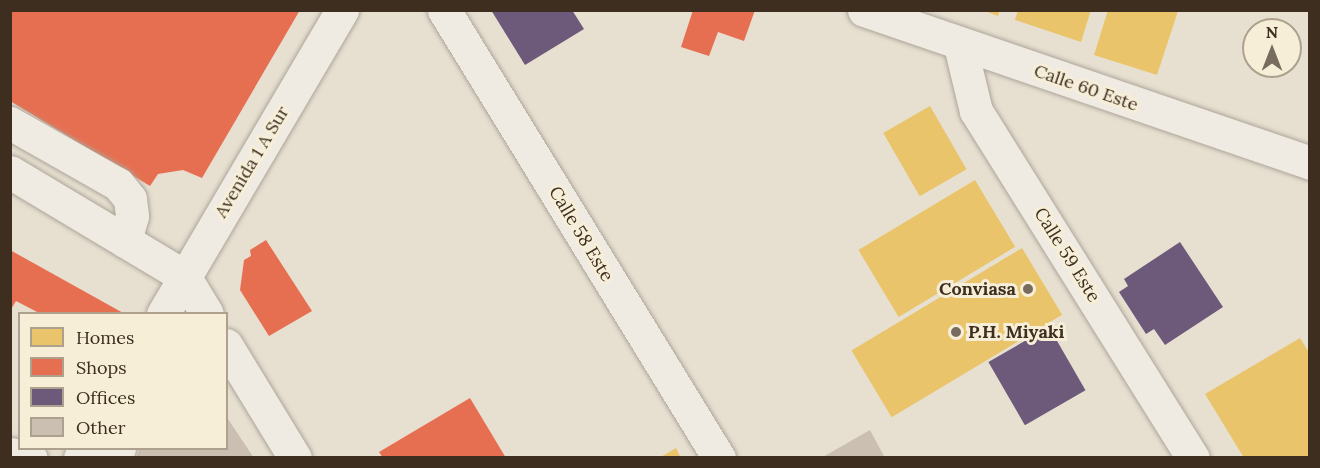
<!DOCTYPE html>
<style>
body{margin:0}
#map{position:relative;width:1320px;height:468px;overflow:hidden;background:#e7e0d1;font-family:Lora,serif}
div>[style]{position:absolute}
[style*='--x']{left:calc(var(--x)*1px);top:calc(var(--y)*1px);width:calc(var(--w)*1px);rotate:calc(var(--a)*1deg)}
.homes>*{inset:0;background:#e9c46a;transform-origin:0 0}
.shops>*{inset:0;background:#e76f51}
.offices>*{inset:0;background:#6d597a;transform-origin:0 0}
.building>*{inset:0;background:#cbbfb2}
.roads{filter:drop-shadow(0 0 2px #ada599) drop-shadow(0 0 2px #ada599)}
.minor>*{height:33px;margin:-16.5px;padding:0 16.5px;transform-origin:16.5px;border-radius:16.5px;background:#efebe3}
.dots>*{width:16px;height:16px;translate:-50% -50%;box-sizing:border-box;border:3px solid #f7eed8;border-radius:50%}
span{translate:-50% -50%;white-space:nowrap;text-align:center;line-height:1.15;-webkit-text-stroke:6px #f7eed8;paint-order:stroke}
.street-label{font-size:18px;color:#3d2e20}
.poi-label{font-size:18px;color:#3d2e20;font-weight:700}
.right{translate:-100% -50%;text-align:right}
.left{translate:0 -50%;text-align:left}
.frame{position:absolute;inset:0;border:12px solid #3d2e20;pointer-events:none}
.legend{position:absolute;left:18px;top:312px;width:210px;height:138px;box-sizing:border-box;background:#f7eed8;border:2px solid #ada18e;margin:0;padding:8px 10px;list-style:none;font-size:18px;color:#3d2e20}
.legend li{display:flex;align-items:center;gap:12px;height:30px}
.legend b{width:30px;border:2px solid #ada18e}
.north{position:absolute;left:1242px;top:18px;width:60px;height:60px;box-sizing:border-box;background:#f7eed8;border:2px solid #ada18e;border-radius:50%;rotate:0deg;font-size:16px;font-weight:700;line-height:24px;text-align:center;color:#3d2e20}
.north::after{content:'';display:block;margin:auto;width:21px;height:27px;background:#786c5e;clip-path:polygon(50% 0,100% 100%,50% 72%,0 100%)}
</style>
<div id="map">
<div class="homes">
<i style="clip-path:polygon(982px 10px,1000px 10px,998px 16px)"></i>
<i style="clip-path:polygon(1018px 10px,1091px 10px,1081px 42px,1015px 20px)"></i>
<i style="clip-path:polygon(1108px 10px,1178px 11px,1157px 75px,1094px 55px)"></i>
<i style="left:930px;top:106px;width:73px;height:54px;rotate:60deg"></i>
<i style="left:975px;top:180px;width:78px;height:136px;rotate:59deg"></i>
<i style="left:1022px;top:248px;width:78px;height:199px;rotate:59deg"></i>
<i style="clip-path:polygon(1300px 338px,1310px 354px,1310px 456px,1244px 458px,1205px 394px)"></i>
<i style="clip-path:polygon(676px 448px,681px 458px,659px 458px)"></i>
</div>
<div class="shops">
<i style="clip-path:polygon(10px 10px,300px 10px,202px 178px,183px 170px,158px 174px,150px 186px,10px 101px)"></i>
<i style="clip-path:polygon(693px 10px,755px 10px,744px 41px,718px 32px,709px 56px,681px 47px)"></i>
<i style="clip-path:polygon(266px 240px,312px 311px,269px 336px,240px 290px,244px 260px,251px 256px,250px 250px)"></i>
<i style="clip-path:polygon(10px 250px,37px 265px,125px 314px,41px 314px,16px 301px,10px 311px)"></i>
<i style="clip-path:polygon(470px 398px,506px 458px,383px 458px,379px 452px)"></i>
</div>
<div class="offices">
<i style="clip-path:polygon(491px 10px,572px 10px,584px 29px,525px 65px)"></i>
<i style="clip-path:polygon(1180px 242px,1223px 307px,1165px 345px,1154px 329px,1146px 334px,1119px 292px,1128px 286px,1124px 279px)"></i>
<i style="left:1049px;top:327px;width:73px;height:70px;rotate:60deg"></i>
</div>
<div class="building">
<i style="clip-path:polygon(226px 416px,254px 458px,136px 458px,140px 448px,226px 448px)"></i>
<i style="clip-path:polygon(870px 430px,885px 458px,821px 458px)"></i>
</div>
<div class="roads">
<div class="minor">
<i style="--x:444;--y:10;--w:526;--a:58.46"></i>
<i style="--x:864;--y:10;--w:472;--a:18.9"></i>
<i style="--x:960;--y:45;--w:68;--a:76.4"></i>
<i style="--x:976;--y:111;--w:409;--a:58"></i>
<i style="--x:10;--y:123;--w:124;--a:29.5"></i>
<i style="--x:118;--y:184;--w:19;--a:51"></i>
<i style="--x:130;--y:199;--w:17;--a:83"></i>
<i style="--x:132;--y:216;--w:26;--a:106"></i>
<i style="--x:10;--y:172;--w:203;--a:30.9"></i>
<i style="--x:184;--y:276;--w:44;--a:58.8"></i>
<i style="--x:163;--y:314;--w:353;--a:-59.5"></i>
<i style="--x:226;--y:345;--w:132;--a:58.6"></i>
<i style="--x:10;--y:454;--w:21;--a:11"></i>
<i style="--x:80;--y:458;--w:11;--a:-63"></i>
<i style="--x:114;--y:458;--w:11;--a:-63"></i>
</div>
</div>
<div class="dots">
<i style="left:1028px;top:289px;background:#786c5e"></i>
<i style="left:956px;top:332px;background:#786c5e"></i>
</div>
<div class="street-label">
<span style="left:1086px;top:88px;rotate:19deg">Calle 60 Este</span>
<span style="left:252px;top:162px;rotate:-59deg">Avenida 1 A Sur</span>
<span style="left:581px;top:234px;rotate:59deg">Calle 58 Este</span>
<span style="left:1067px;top:255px;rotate:58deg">Calle 59 Este</span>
</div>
<div class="poi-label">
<span class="right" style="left:1016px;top:289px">Conviasa</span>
<span class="left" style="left:968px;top:332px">P.H. Miyaki</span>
</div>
<div class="frame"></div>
<ul class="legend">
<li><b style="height:16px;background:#e9c46a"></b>Homes</li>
<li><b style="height:16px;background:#e76f51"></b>Shops</li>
<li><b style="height:16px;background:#6d597a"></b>Offices</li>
<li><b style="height:16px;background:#cbbfb2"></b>Other</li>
</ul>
<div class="north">N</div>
</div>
